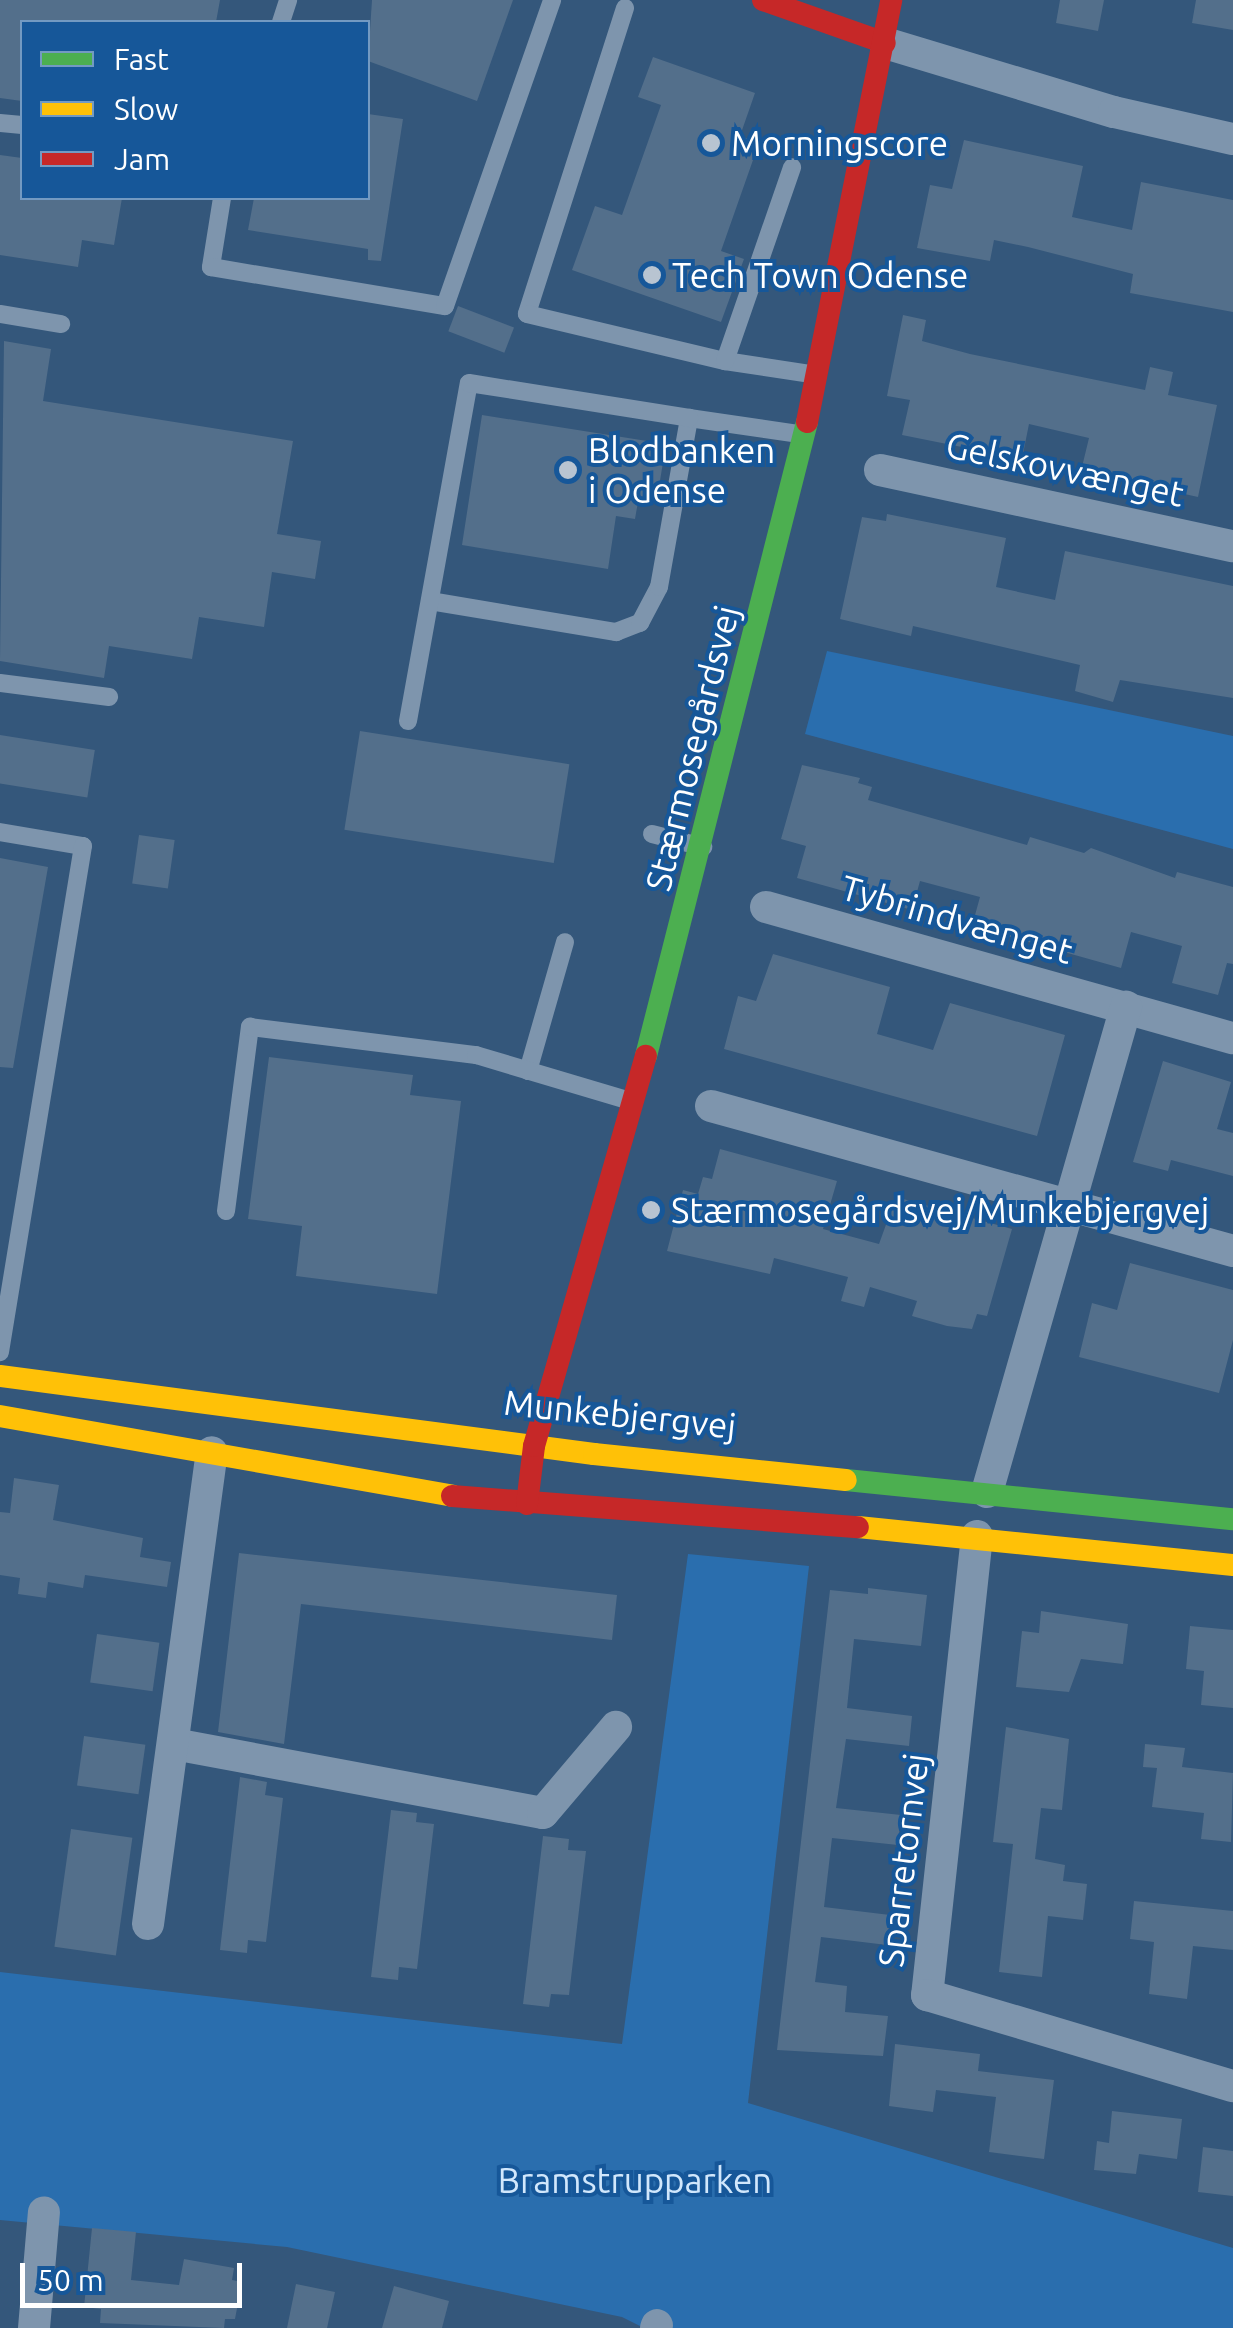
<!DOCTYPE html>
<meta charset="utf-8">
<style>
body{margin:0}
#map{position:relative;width:1233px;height:2328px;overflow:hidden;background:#34577b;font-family:Ubuntu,sans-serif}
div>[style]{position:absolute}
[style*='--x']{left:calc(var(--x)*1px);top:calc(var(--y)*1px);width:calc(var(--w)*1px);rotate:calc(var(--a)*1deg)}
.green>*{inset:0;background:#2a6eae}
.building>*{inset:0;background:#536f8b;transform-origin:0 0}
.lane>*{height:18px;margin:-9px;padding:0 9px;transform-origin:9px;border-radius:9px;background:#7e95ad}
.street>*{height:32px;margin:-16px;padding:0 16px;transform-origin:16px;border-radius:16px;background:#7e95ad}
.fast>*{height:22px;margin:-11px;padding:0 11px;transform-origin:11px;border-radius:11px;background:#4caf50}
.slow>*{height:22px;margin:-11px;padding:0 11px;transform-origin:11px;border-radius:11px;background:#ffc107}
.jam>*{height:22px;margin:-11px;padding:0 11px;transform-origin:11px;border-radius:11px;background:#c62828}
.dots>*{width:28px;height:28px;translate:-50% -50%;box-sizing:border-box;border:5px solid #165799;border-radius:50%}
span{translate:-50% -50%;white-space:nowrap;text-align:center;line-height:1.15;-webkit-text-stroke:8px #165799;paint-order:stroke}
.poi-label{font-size:35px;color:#fff}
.left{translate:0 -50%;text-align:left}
.street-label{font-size:35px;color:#fff}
.park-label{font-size:35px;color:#d1e7fc}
.legend{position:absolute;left:20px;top:20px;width:350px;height:180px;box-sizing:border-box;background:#165799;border:2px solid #739ac2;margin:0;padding:12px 18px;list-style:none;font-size:30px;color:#fff}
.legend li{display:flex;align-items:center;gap:20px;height:50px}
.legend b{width:50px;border:2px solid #739ac2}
.scale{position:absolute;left:20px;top:2263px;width:222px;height:45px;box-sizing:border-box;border:5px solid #fff;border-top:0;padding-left:12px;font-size:30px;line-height:35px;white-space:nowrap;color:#fff;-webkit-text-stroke:8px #165799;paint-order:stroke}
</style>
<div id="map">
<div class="green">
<i style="clip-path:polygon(827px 651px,1233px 736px,1233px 849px,805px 734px)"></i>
<i style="clip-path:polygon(688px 1554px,809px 1566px,748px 2103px,1233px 2248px,1233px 2328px,644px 2328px,622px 2317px,287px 2247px,0 2220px,0 1972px,622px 2044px)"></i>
</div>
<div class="building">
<i style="clip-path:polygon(0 0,220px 0,216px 22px,22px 22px,22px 101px,0 98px)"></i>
<i style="clip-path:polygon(372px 0,513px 0,477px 101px,368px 61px)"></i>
<i style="clip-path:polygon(1060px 0,1104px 0,1098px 31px,1056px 23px)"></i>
<i style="clip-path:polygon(1196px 0,1233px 0,1233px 30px,1192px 23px)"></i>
<i style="clip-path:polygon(653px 57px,755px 93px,740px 136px,759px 143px,721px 251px,744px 259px,721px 322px,572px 270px,595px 206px,622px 215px,661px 105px,638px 97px)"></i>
<i style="clip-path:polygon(368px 114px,403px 119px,381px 261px,368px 260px,368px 249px,248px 230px,254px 198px,368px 198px)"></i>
<i style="clip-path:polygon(964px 140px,1083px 166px,1072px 217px,1132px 230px,1141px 182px,1233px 200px,1233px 312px,1130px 293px,1133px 274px,1028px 247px,994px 240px,990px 261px,917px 248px,930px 185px,952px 189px)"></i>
<i style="clip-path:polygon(0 155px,22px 158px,22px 198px,122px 198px,114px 245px,82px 240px,78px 267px,0 255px)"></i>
<i style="left:458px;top:306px;width:60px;height:27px;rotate:21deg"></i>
<i style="clip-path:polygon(903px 315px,926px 320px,922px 341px,970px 354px,1145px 390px,1150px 367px,1173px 372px,1168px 395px,1217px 405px,1198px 497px,1081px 471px,1089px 438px,1029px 424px,1022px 459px,902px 435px,910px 400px,887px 396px)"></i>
<i style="clip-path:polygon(4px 341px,51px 349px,43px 401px,293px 441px,277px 534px,321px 541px,315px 579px,272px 572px,264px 627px,199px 617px,192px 659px,109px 646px,104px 678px,0 661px)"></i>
<i style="clip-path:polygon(482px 415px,666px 444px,657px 499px,639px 496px,635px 519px,616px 516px,608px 569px,462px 545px)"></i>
<i style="clip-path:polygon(887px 514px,1006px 538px,996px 587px,1055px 600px,1065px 551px,1233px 586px,1233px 698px,1120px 680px,1113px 702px,1075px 691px,1080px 665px,913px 626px,911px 636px,840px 619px,862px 517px,886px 521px)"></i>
<i style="left:360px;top:731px;width:212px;height:100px;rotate:9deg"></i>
<i style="left:0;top:735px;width:96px;height:48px;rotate:9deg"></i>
<i style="clip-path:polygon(802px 765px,860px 778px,858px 783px,872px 787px,868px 800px,1027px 845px,1030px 837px,1084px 853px,1091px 848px,1175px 878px,1177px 872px,1233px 887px,1233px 964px,1227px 963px,1218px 995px,1172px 983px,1182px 946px,1131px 932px,1121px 968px,972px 926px,980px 897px,920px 881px,912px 910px,797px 878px,806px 846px,781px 839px)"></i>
<i style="left:139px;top:835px;width:36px;height:49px;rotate:8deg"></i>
<i style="clip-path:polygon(0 858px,48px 867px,13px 1068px,0 1067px)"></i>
<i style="clip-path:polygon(773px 954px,890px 987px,877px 1034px,933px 1050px,950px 1003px,1065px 1035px,1037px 1136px,724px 1049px,738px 996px,756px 1001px)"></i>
<i style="clip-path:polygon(269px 1057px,413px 1075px,410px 1095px,461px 1101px,437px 1294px,296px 1276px,302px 1226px,248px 1219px)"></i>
<i style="clip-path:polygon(1163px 1061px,1231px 1082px,1217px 1129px,1233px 1133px,1233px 1176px,1171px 1160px,1168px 1171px,1133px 1162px)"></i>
<i style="clip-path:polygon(720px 1149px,837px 1181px,823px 1229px,879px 1244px,896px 1197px,1012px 1229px,987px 1316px,977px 1314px,972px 1329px,947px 1326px,912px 1316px,917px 1301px,870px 1287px,864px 1307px,841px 1301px,848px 1277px,774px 1258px,770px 1274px,667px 1251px,683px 1190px,698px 1194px,703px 1177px,712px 1179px)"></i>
<i style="clip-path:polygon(1130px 1263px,1233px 1290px,1233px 1340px,1219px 1393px,1079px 1357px,1092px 1303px,1117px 1310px)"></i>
<i style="clip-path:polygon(14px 1478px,59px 1485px,53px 1520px,143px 1538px,140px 1557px,171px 1562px,167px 1587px,85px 1575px,83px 1588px,48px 1582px,46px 1598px,18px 1594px,20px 1578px,0 1575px,0 1512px,10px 1513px)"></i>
<i style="clip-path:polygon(239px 1553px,617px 1595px,612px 1640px,301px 1604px,284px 1744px,218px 1732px)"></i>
<i style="clip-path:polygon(868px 1588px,927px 1595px,921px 1646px,854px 1639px,847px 1708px,912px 1716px,909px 1746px,846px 1739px,836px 1808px,901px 1815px,898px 1845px,832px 1838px,824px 1907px,890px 1915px,887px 1945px,821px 1937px,815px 1982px,847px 1986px,845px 2012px,888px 2016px,883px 2056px,777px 2050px,830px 1590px,868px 1594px)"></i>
<i style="clip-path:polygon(1041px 1611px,1128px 1624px,1123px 1664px,1081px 1659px,1069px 1692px,1016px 1687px,1022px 1631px,1039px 1633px)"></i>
<i style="clip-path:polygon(1190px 1626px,1233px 1630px,1233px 1708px,1201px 1705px,1204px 1671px,1186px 1669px)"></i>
<i style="left:97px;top:1634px;width:63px;height:49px;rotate:8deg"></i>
<i style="clip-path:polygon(1006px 1727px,1069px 1739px,1062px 1810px,1041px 1808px,1035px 1859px,1065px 1865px,1063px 1881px,1087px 1884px,1083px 1920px,1048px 1916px,1042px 1977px,999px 1972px,1013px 1844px,993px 1842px)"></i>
<i style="left:84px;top:1736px;width:62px;height:50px;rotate:8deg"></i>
<i style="clip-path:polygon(1145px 1744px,1185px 1748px,1182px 1767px,1233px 1773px,1231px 1842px,1201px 1839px,1204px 1813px,1152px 1807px,1157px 1768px,1143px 1767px)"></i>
<i style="clip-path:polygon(240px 1777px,267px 1782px,265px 1795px,283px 1798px,266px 1942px,248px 1940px,247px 1953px,220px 1950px)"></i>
<i style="clip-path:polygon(391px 1810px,417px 1813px,416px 1822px,434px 1824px,417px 1969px,399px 1967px,398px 1980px,371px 1977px)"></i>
<i style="left:71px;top:1829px;width:62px;height:119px;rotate:8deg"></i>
<i style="clip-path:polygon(543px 1836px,569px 1839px,568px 1850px,586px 1851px,569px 1995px,551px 1994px,549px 2007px,523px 2004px)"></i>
<i style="clip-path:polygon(1134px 1901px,1233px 1911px,1233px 1950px,1193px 1946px,1187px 1999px,1149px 1994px,1154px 1942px,1130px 1939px)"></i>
<i style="clip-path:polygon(895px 2044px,980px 2054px,978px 2071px,1054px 2080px,1044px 2159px,989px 2152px,996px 2097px,936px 2090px,933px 2112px,889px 2106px)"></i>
<i style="clip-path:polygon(1112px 2111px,1182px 2119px,1177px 2159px,1139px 2154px,1136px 2174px,1094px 2170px,1097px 2141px,1109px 2143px)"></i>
<i style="clip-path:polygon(1203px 2147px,1233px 2151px,1233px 2196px,1198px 2192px)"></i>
<i style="clip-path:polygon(92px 2228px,136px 2232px,131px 2280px,179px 2285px,184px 2259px,234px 2268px,232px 2280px,242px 2282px,235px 2319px,225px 2319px,224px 2328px,100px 2323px,101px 2309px,84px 2307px)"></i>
<i style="clip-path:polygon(296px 2284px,335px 2292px,327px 2328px,287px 2328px)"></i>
<i style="clip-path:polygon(394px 2286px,449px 2301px,442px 2328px,382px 2328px)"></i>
</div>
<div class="lane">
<i style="--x:625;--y:8;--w:321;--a:107.8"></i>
<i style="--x:527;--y:314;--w:204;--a:13.4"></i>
<i style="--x:725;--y:361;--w:94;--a:8.6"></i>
<i style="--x:281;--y:22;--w:23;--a:-72"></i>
<i style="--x:0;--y:123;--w:22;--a:5"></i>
<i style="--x:222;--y:198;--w:70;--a:99.1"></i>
<i style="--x:211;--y:267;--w:237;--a:9.5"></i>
<i style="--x:445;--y:306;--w:324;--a:-70.7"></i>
<i style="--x:0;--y:314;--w:62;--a:9.3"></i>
<i style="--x:725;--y:361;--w:205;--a:-70.9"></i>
<i style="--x:430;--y:601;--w:189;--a:9.5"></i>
<i style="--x:616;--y:632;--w:26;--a:-21"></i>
<i style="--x:640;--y:623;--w:41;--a:-62.2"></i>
<i style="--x:659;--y:587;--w:172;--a:-79.9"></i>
<i style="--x:689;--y:418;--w:117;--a:8.3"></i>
<i style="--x:0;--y:683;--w:110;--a:7.3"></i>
<i style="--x:408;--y:721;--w:343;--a:-79.8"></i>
<i style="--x:469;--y:383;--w:223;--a:9"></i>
<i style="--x:0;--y:832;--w:84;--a:9.6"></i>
<i style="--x:83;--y:846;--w:513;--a:99.32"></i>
<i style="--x:652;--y:834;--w:53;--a:14.3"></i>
<i style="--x:528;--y:1071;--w:134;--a:-74"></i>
<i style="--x:226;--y:1211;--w:186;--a:-82.6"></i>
<i style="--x:250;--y:1027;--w:228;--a:7.1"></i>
<i style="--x:476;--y:1055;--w:165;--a:16.6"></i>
</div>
<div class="street">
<i style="--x:885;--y:43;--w:239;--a:16.8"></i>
<i style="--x:1114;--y:112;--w:122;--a:12.8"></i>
<i style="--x:880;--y:470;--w:361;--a:12.2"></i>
<i style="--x:766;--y:907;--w:485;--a:15.7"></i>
<i style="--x:711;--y:1106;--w:542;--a:15.52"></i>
<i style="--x:987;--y:1492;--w:505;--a:-74.01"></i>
<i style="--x:977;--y:1536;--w:462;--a:96.2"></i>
<i style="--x:927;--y:1995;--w:319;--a:16.6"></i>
<i style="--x:174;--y:1744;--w:375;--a:10.6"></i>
<i style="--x:543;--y:1813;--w:113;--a:-49.7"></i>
<i style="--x:148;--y:1924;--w:476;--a:-82.3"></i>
<i style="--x:34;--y:2328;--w:116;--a:-85.1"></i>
<i style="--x:656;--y:2328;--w:3;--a:-72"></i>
</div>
<div class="fast">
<i style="--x:646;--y:1056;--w:654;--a:-75.75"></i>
<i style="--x:846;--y:1480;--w:389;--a:5.8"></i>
</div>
<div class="slow">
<i style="--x:0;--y:1376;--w:599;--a:7.48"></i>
<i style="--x:594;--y:1454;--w:253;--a:5.9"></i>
<i style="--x:0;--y:1416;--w:459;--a:10"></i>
<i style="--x:858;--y:1527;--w:377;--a:5.8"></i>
</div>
<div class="jam">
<i style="--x:763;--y:0;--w:129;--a:19.4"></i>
<i style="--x:807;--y:422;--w:430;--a:-78.7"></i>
<i style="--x:452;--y:1496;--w:407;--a:4.4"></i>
<i style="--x:527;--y:1504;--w:58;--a:-83.1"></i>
<i style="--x:534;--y:1446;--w:406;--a:-74"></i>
</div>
<div class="dots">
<i style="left:711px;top:143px;background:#b8c4d1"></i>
<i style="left:652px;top:275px;background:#b8c4d1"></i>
<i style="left:568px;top:470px;background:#b8c4d1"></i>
<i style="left:651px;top:1210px;background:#b8c4d1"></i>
</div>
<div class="poi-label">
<span class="left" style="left:731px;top:143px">Morningscore</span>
<span class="left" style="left:672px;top:275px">Tech Town Odense</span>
<span class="left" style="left:588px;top:470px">Blodbanken<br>i Odense</span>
<span class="left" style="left:671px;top:1210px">Stærmosegårdsvej/Munkebjergvej</span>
</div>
<div class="street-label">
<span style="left:1065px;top:469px;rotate:12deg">Gelskovvænget</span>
<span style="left:692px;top:748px;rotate:-76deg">Stærmosegårdsvej</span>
<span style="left:957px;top:919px;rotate:16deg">Tybrindvænget</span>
<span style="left:620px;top:1414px;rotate:6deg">Munkebjergvej</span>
<span style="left:903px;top:1860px;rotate:-83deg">Sparretornvej</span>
</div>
<div class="park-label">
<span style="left:635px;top:2180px">Bramstrupparken</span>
</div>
<ul class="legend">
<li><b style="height:12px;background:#4caf50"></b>Fast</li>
<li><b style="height:12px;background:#ffc107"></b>Slow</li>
<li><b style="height:12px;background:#c62828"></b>Jam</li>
</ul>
<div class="scale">50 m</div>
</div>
